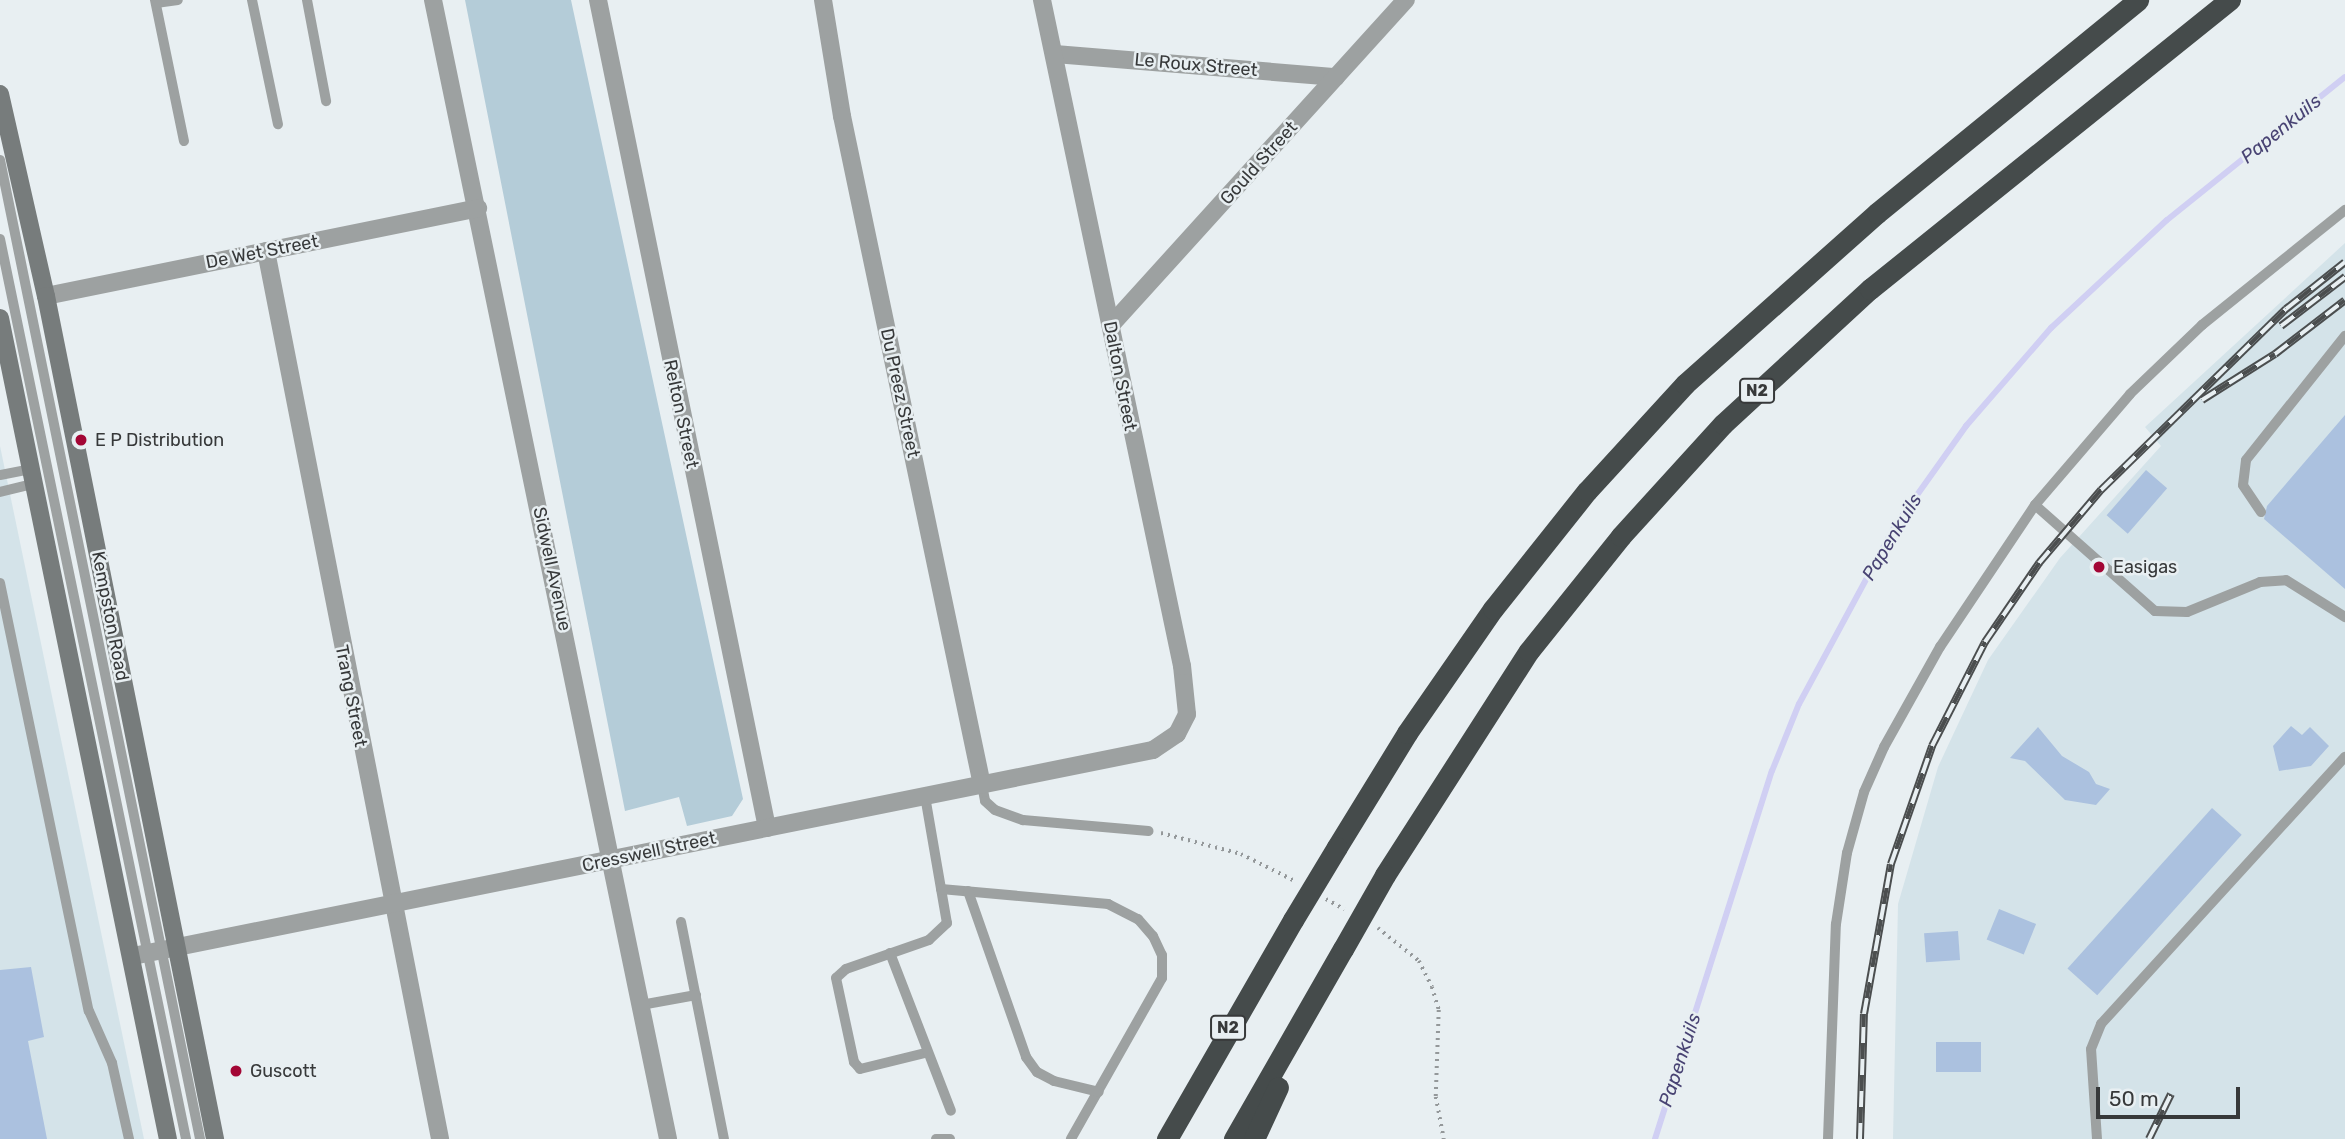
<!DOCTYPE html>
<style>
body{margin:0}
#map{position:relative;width:2345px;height:1139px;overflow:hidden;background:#e8eff2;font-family:Rubik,sans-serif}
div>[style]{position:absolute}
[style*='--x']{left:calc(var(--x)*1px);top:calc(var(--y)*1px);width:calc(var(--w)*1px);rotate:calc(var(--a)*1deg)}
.built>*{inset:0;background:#d4e3e9}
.green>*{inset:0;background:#b4ccd8}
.stream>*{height:6px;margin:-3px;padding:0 3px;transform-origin:3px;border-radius:3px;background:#d0cff3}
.building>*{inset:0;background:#abc1df;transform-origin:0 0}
.path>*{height:3.5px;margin-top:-1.75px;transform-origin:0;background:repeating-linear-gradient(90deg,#94989a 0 2px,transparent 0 7px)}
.service>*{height:10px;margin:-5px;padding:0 5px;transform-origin:5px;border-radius:5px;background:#9da1a1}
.minor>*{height:18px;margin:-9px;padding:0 9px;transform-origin:9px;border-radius:9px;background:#9da1a1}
.secondary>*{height:18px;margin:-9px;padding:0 9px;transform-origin:9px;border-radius:9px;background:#777c7c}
.motorway>*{height:21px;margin:-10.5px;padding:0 10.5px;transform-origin:10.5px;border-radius:10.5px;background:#454b4b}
.rail>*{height:8px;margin-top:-4px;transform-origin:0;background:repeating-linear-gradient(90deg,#e8eff2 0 16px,#4b4e4f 0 32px);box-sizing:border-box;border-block:2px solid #4b4e4f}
.motorway-bridge>*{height:21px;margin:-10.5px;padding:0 10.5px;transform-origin:10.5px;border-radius:10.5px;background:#454b4b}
.dots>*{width:19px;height:19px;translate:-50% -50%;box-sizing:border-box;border:4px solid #e8eff2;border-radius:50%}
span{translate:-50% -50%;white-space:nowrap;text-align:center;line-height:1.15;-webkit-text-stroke:5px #e8eff2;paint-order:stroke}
.shield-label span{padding:2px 5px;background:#e8eff2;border:2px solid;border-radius:5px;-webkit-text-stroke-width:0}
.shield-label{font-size:16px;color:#37393a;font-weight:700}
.street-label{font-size:18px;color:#37393a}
.poi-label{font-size:18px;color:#37393a}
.left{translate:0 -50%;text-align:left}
.water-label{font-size:19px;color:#484373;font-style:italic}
.scale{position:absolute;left:2096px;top:1087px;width:144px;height:32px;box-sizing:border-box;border:4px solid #37393a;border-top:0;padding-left:9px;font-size:21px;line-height:24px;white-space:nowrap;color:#37393a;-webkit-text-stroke:5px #e8eff2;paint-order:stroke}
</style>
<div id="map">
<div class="built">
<i style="clip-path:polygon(2345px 243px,2345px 1139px,1893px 1139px,1898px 904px,1938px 767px,1988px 660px,2060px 558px,2161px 446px,2145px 427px)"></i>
<i style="clip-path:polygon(0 446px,144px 1139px,0 1139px)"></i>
</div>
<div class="green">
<i style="clip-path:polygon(465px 0,571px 0,743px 799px,732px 816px,687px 826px,679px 797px,625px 811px)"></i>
</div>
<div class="stream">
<i style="--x:1655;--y:1139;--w:386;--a:-72.4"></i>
<i style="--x:1772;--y:771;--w:72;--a:-68.1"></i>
<i style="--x:1799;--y:704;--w:202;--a:-61.7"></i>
<i style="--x:1895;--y:526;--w:123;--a:-54.6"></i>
<i style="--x:1966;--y:426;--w:130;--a:-49.1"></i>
<i style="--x:2051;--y:328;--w:158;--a:-43"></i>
<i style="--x:2167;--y:220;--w:228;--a:-38.8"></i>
</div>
<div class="building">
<i style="clip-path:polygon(2345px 415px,2345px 589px,2264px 519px,2267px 506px)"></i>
<i style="left:2146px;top:470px;width:28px;height:60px;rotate:41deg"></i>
<i style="clip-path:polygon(2291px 726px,2302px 735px,2310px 727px,2329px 746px,2311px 766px,2279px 771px,2273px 746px)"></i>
<i style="clip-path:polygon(2038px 727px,2062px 756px,2089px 772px,2096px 784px,2110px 789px,2096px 805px,2065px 800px,2025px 761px,2010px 758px)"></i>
<i style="left:2212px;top:808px;width:40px;height:216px;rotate:42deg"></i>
<i style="left:1999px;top:909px;width:40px;height:33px;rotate:22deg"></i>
<i style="left:1958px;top:931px;width:29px;height:34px;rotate:86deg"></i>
<i style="clip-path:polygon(31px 967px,44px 1037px,28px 1041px,47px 1139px,0 1139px,0 970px)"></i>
<i style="left:1936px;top:1042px;width:45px;height:30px"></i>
</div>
<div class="path">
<i style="--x:1161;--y:833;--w:83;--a:14.7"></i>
<i style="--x:1241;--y:854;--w:60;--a:26.6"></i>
<i style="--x:1326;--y:899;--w:21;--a:29"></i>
<i style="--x:1378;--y:928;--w:53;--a:38.8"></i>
<i style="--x:1419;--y:961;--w:29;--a:63"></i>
<i style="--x:1432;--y:987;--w:24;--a:73"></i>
<i style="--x:1439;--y:1010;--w:87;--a:92"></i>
<i style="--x:1436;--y:1097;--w:43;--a:79.2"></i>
</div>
<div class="service">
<i style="--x:155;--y:0;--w:144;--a:78.4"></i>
<i style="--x:252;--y:0;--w:127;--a:78.2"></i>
<i style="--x:307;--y:0;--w:103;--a:79.3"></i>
<i style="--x:156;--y:3;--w:22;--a:-8"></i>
<i style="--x:0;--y:160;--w:999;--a:78.45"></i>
<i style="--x:0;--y:239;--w:919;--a:78.32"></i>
<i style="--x:0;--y:475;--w:31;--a:-11"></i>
<i style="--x:0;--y:492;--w:34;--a:-14"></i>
<i style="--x:2035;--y:505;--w:160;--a:41.5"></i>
<i style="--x:2155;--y:611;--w:32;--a:2"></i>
<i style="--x:2187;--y:612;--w:79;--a:-22.3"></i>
<i style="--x:2260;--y:582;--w:26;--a:-4"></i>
<i style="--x:2286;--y:580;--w:70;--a:32.1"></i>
<i style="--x:2261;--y:512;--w:32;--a:-124"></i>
<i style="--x:2243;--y:485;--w:25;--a:-83"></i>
<i style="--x:2246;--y:460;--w:159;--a:-51.4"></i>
<i style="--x:0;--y:583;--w:437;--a:78.3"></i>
<i style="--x:89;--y:1011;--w:57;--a:66.1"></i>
<i style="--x:112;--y:1063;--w:78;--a:77.4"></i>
<i style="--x:982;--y:785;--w:16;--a:79"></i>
<i style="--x:985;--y:801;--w:13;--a:42"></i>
<i style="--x:995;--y:810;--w:30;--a:20"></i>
<i style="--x:1023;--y:820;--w:126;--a:5"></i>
<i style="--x:925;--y:796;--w:129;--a:80.2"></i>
<i style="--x:947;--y:923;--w:25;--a:137"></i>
<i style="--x:929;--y:940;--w:88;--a:160.7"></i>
<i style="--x:846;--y:969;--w:13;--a:138"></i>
<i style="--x:836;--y:978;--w:86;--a:77.9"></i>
<i style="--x:854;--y:1062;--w:9;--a:49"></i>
<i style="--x:860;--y:1069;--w:67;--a:-13.8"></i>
<i style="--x:941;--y:889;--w:168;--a:5.1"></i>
<i style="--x:1108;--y:904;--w:34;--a:27"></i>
<i style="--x:1138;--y:919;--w:23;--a:49"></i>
<i style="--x:1153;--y:936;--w:21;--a:65"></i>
<i style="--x:1162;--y:955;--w:23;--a:90"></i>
<i style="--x:1162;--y:978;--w:185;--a:119.5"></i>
<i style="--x:968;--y:891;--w:176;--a:70.7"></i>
<i style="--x:1026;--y:1057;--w:19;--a:54"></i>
<i style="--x:1037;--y:1072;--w:19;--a:28"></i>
<i style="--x:1054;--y:1081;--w:46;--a:13.7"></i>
<i style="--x:681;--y:922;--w:221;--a:78.8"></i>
<i style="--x:890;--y:953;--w:169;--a:68.9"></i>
<i style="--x:641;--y:1005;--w:56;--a:-10.3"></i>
<i style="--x:936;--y:1139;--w:14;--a:0"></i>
<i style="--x:1828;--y:1139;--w:215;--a:-87.9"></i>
<i style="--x:1836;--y:924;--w:72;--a:-81.2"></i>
<i style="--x:1847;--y:853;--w:63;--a:-74.4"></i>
<i style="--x:1864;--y:792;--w:49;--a:-66"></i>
<i style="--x:1884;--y:747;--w:115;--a:-60.8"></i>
<i style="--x:1940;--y:647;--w:171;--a:-56.2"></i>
<i style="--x:2035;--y:505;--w:146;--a:-49.4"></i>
<i style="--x:2130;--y:394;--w:100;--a:-43.8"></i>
<i style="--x:2202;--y:325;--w:184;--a:-38.8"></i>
<i style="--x:2097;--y:1139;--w:90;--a:-93.8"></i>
<i style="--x:2091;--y:1049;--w:27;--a:-68"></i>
<i style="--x:2101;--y:1024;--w:362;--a:-47.6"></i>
</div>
<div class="minor">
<i style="--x:433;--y:0;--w:1163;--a:78.34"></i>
<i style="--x:598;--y:0;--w:845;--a:78.46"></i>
<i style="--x:823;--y:0;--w:118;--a:80.7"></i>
<i style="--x:842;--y:116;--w:683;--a:78.18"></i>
<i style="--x:1055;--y:54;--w:282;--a:4.7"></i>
<i style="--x:266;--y:251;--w:905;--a:78.91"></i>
<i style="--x:46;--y:296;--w:441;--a:-11.5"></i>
<i style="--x:1111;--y:325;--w:439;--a:-47.8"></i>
<i style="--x:133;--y:956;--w:1041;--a:-11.42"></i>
<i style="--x:1153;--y:750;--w:29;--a:-34"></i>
<i style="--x:1177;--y:734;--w:22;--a:-63"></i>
<i style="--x:1187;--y:714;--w:48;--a:-95.9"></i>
<i style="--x:1182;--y:666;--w:681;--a:-101.87"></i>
</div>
<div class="secondary">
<i style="--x:0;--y:94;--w:207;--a:77.2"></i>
<i style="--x:46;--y:296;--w:860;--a:78.66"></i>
<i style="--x:0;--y:318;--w:838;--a:78.44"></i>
</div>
<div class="motorway">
<i style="--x:1337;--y:847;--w:134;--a:-58.4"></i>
<i style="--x:1407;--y:733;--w:151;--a:-55.3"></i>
<i style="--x:1493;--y:609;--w:151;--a:-51.5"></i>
<i style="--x:1587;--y:491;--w:145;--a:-47.5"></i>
<i style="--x:1685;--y:384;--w:257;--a:-41.7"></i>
<i style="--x:1877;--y:213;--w:337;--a:-39.2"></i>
<i style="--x:1385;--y:875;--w:266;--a:-57.3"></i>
<i style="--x:1529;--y:651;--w:147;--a:-51.3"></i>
<i style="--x:1621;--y:536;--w:151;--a:-47.7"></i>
<i style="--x:1723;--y:424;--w:200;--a:-42.6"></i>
<i style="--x:1870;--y:289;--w:462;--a:-38.8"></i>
<i style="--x:1167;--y:1139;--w:253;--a:-60.1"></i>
<i style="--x:1234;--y:1139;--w:219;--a:-60.2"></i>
<i style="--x:1254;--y:1139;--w:57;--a:-65.2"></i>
</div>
<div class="rail">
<i style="--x:2281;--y:326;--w:81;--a:-37.4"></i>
<i style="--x:2202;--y:400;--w:86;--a:-32.2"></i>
<i style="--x:2275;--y:354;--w:88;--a:-37.6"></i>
<i style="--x:1860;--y:1139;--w:125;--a:-88.2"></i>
<i style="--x:1864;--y:1014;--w:152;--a:-79.8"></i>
<i style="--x:1891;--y:864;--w:125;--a:-70.8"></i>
<i style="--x:1932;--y:746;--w:117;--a:-63"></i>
<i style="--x:1985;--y:642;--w:96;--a:-55.6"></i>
<i style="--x:2039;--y:563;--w:96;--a:-49.7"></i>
<i style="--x:2101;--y:490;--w:259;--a:-44.4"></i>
<i style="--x:2286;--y:309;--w:75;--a:-38.5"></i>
<i style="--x:2149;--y:1139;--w:50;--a:-63.9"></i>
</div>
<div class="motorway-bridge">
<i style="--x:1293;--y:920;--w:85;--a:-58.9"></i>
<i style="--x:1343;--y:949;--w:85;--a:-60.4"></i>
</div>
<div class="dots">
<i style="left:81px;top:440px;background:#a30635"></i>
<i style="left:2099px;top:567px;background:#a30635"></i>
<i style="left:236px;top:1071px;background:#a30635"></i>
</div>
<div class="shield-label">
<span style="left:1757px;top:391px">N2</span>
<span style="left:1228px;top:1028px">N2</span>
</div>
<div class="street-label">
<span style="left:1196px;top:65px;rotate:5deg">Le Roux Street</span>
<span style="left:1259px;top:163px;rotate:-48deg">Gould Street</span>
<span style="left:262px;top:252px;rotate:-11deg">De Wet Street</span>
<span style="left:1120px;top:376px;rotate:79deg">Dalton Street</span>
<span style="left:900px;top:393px;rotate:78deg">Du Preez Street</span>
<span style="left:681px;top:414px;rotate:78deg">Relton Street</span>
<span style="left:552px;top:569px;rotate:78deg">Sidwell Avenue</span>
<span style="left:110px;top:616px;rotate:79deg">Kempston Road</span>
<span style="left:351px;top:696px;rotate:79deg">Trang Street</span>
<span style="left:649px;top:852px;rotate:-12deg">Cresswell Street</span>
</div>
<div class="poi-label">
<span class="left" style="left:95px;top:440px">E P Distribution</span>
<span class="left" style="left:2113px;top:567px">Easigas</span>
<span class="left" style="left:250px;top:1071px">Guscott</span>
</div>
<div class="water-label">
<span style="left:2281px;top:129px;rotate:-39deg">Papenkuils</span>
<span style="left:1892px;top:537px;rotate:-59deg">Papenkuils</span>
<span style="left:1680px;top:1060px;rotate:-72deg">Papenkuils</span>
</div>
<div class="scale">50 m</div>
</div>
